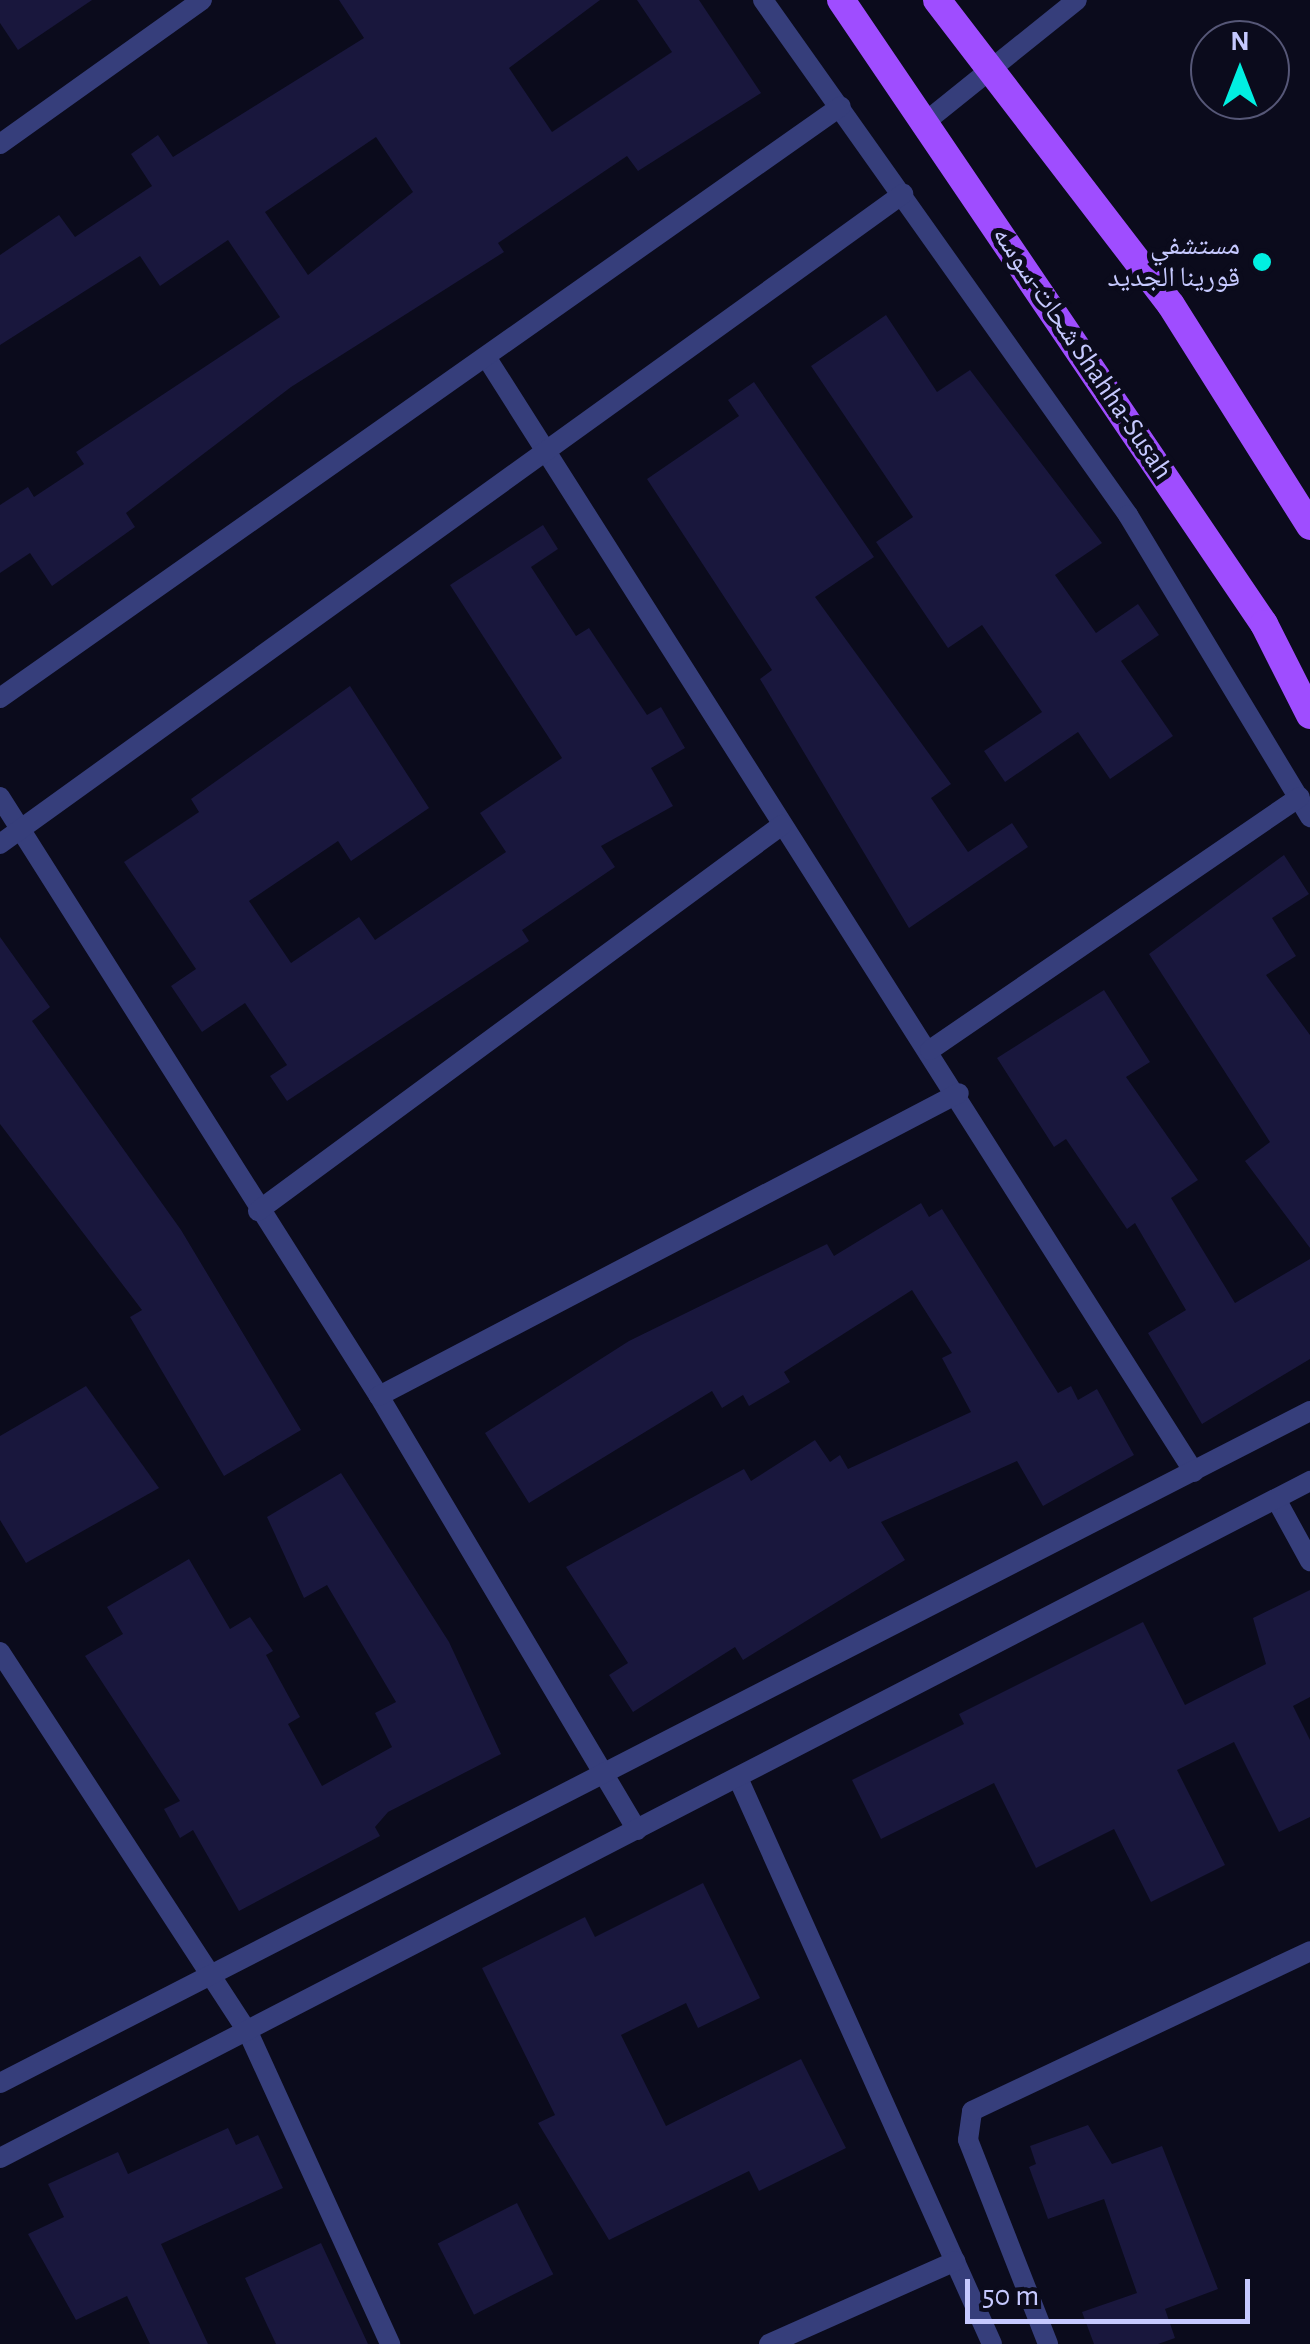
<!DOCTYPE html>
<meta charset="utf-8">
<style>
body{margin:0}
#map{position:relative;width:1310px;height:2344px;overflow:hidden;background:#0b0b1c;font-family:"Alegreya Sans","Noto Naskh Arabic",sans-serif}
div>[style]{position:absolute}
[style*='--x']{left:calc(var(--x)*1px);top:calc(var(--y)*1px);width:calc(var(--w)*1px);rotate:calc(var(--a)*1deg)}
.building>*{inset:0;background:#19173d;transform-origin:0 0}
.minor>*{height:20px;margin:-10px;padding:0 10px;transform-origin:10px;border-radius:10px;background:#363e7b}
.tertiary>*{height:20px;margin:-10px;padding:0 10px;transform-origin:10px;border-radius:10px;background:#363e7b}
.primary>*{height:28px;margin:-14px;padding:0 14px;transform-origin:14px;border-radius:14px;background:#9f4dff}
.dots>*{width:28px;height:28px;translate:-50% -50%;box-sizing:border-box;border:5px solid #0b0b1c;border-radius:50%}
span{translate:-50% -50%;white-space:nowrap;text-align:center;line-height:1.15;-webkit-text-stroke:10px #0b0b1c;paint-order:stroke}
.poi-label{font-size:28px;color:#c6c9ff}
.right{translate:-100% -50%;text-align:right}
.street-label{font-size:28px;color:#c6c9ff}
.north{position:absolute;left:1190px;top:20px;width:100px;height:100px;box-sizing:border-box;background:#0b0b1c;border:2px solid #565777;border-radius:50%;rotate:0deg;font-size:28px;font-weight:700;line-height:40px;text-align:center;color:#c6c9ff}
.north::after{content:'';display:block;margin:auto;width:35px;height:45px;background:#01f0e1;clip-path:polygon(50% 0,100% 100%,50% 72%,0 100%)}
.scale{position:absolute;left:965px;top:2279px;width:285px;height:45px;box-sizing:border-box;border:5px solid #c6c9ff;border-top:0;padding-left:12px;font-size:30px;line-height:35px;white-space:nowrap;color:#c6c9ff;-webkit-text-stroke:8px #0b0b1c;paint-order:stroke}
</style>
<div id="map">
<div class="building">
<i style="clip-path:polygon(0 0,92px 0,18px 50px,0 23px)"></i>
<i style="clip-path:polygon(evenodd,339px 0,600px 0,509px 68px,552px 132px,672px 52px,637px 0,699px 0,761px 93px,638px 171px,627px 156px,498px 243px,504px 252px,291px 387px,126px 513px,135px 527px,52px 586px,30px 553px,0 573px,0 505px,28px 487px,34px 497px,84px 464px,76px 452px,280px 317px,228px 240px,160px 286px,140px 256px,0 345px,0 255px,59px 215px,75px 237px,152px 186px,131px 154px,158px 135px,173px 157px,364px 38px,339px 0,376px 137px,413px 192px,308px 275px,265px 212px,376px 137px)"></i>
<i style="clip-path:polygon(886px 315px,937px 392px,970px 370px,1102px 543px,1055px 575px,1096px 633px,1138px 604px,1159px 635px,1121px 661px,1173px 736px,1110px 779px,1078px 732px,1005px 782px,984px 751px,1042px 712px,982px 625px,948px 648px,876px 542px,913px 517px,811px 366px)"></i>
<i style="clip-path:polygon(754px 382px,874px 557px,815px 597px,951px 784px,931px 798px,968px 852px,1012px 823px,1028px 847px,909px 928px,760px 679px,772px 670px,647px 479px,739px 416px,728px 400px)"></i>
<i style="clip-path:polygon(543px 525px,558px 549px,531px 567px,576px 636px,589px 628px,647px 715px,661px 707px,685px 748px,651px 768px,673px 806px,601px 846px,615px 867px,522px 930px,529px 941px,287px 1101px,270px 1076px,287px 1065px,245px 1003px,202px 1032px,171px 986px,196px 969px,124px 862px,199px 812px,191px 799px,350px 686px,429px 808px,351px 861px,338px 841px,249px 901px,291px 963px,359px 917px,375px 940px,506px 852px,480px 813px,562px 758px,450px 585px)"></i>
<i style="clip-path:polygon(1284px 855px,1309px 894px,1272px 918px,1296px 956px,1266px 975px,1310px 1035px,1310px 1248px,1245px 1161px,1270px 1142px,1149px 954px)"></i>
<i style="clip-path:polygon(0 937px,50px 1007px,32px 1021px,181px 1230px,301px 1430px,224px 1476px,130px 1317px,142px 1310px,0 1124px)"></i>
<i style="clip-path:polygon(1104px 990px,1150px 1062px,1126px 1077px,1198px 1180px,1171px 1198px,1235px 1303px,1310px 1259px,1310px 1359px,1202px 1424px,1148px 1333px,1186px 1310px,1135px 1223px,1127px 1229px,1066px 1139px,1054px 1147px,997px 1058px)"></i>
<i style="clip-path:polygon(921px 1203px,929px 1217px,942px 1209px,1058px 1393px,1071px 1386px,1078px 1400px,1097px 1389px,1134px 1455px,1043px 1506px,1017px 1461px,881px 1522px,905px 1560px,743px 1660px,735px 1647px,633px 1712px,609px 1675px,628px 1663px,566px 1567px,744px 1469px,751px 1481px,815px 1440px,830px 1462px,840px 1455px,848px 1469px,971px 1412px,942px 1358px,952px 1353px,912px 1290px,784px 1372px,790px 1382px,749px 1406px,743px 1395px,722px 1408px,712px 1391px,529px 1503px,485px 1433px,629px 1341px,827px 1244px,834px 1256px)"></i>
<i style="clip-path:polygon(86px 1386px,159px 1488px,26px 1563px,0 1520px,0 1436px)"></i>
<i style="clip-path:polygon(341px 1473px,449px 1642px,501px 1754px,388px 1812px,375px 1827px,380px 1836px,239px 1911px,193px 1830px,180px 1838px,164px 1809px,180px 1801px,85px 1656px,123px 1634px,107px 1607px,189px 1559px,230px 1629px,250px 1617px,273px 1651px,266px 1655px,300px 1717px,288px 1724px,322px 1786px,392px 1747px,375px 1713px,396px 1702px,327px 1585px,304px 1598px,267px 1517px)"></i>
<i style="clip-path:polygon(1310px 1590px,1310px 1697px,1293px 1706px,1310px 1740px,1310px 1817px,1279px 1832px,1234px 1742px,1177px 1770px,1225px 1865px,1151px 1902px,1114px 1829px,1036px 1868px,994px 1783px,881px 1839px,852px 1780px,964px 1724px,959px 1714px,1143px 1622px,1185px 1705px,1266px 1664px,1253px 1618px)"></i>
<i style="clip-path:polygon(703px 1883px,760px 1998px,698px 2028px,686px 2003px,621px 2035px,666px 2126px,801px 2059px,846px 2148px,759px 2191px,749px 2171px,609px 2240px,538px 2123px,555px 2115px,482px 1968px,585px 1917px,595px 1937px)"></i>
<i style="clip-path:polygon(1088px 2125px,1112px 2164px,1162px 2146px,1218px 2289px,1165px 2309px,1175px 2338px,1158px 2344px,1094px 2344px,1082px 2312px,1137px 2293px,1104px 2199px,1048px 2219px,1029px 2167px,1036px 2164px,1030px 2146px)"></i>
<i style="clip-path:polygon(228px 2128px,236px 2145px,258px 2135px,283px 2188px,161px 2244px,208px 2344px,150px 2344px,127px 2296px,76px 2320px,28px 2234px,64px 2217px,48px 2184px,118px 2152px,128px 2174px)"></i>
<i style="left:517px;top:2203px;width:80px;height:89px;rotate:63deg"></i>
<i style="clip-path:polygon(321px 2243px,368px 2344px,276px 2344px,245px 2278px)"></i>
</div>
<div class="minor">
<i style="--x:763;--y:0;--w:631;--a:54.67"></i>
<i style="--x:1128;--y:515;--w:353;--a:58.9"></i>
<i style="--x:924;--y:123;--w:196;--a:-38.8"></i>
<i style="--x:0;--y:144;--w:248;--a:-35.5"></i>
<i style="--x:488;--y:360;--w:1317;--a:57.59"></i>
<i style="--x:0;--y:698;--w:1028;--a:-35.14"></i>
<i style="--x:0;--y:797;--w:709;--a:57.68"></i>
<i style="--x:379;--y:1396;--w:505;--a:59.27"></i>
<i style="--x:0;--y:844;--w:1113;--a:-35.75"></i>
<i style="--x:930;--y:1050;--w:448;--a:-34.4"></i>
<i style="--x:258;--y:1211;--w:651;--a:-36.38"></i>
<i style="--x:379;--y:1396;--w:654;--a:-27.58"></i>
<i style="--x:1276;--y:1499;--w:71;--a:61.3"></i>
<i style="--x:0;--y:1652;--w:454;--a:56.9"></i>
<i style="--x:248;--y:2032;--w:343;--a:65.5"></i>
<i style="--x:738;--y:1778;--w:620;--a:65.83"></i>
<i style="--x:769;--y:2344;--w:204;--a:-24"></i>
<i style="--x:1048;--y:2344;--w:219;--a:-111.4"></i>
<i style="--x:968;--y:2140;--w:29;--a:-82"></i>
<i style="--x:972;--y:2111;--w:374;--a:-25.3"></i>
</div>
<div class="tertiary">
<i style="--x:0;--y:2083;--w:1472;--a:-27.16"></i>
<i style="--x:0;--y:2158;--w:1475;--a:-27.33"></i>
</div>
<div class="primary">
<i style="--x:841;--y:0;--w:754;--a:55.87"></i>
<i style="--x:1264;--y:624;--w:102;--a:63.2"></i>
<i style="--x:937;--y:0;--w:384;--a:52.5"></i>
<i style="--x:1171;--y:305;--w:261;--a:57.8"></i>
</div>
<div class="dots">
<i style="left:1262px;top:262px;background:#01f0e1"></i>
</div>
<div class="poi-label">
<span class="right" style="left:1240px;top:262px">مستشفي<br>قورينا الجديد</span>
</div>
<div class="street-label">
<span style="left:1082px;top:353px;rotate:56deg">شحات-سوسه Shahha-Susah</span>
</div>
<div class="north">N</div>
<div class="scale">50 m</div>
</div>
